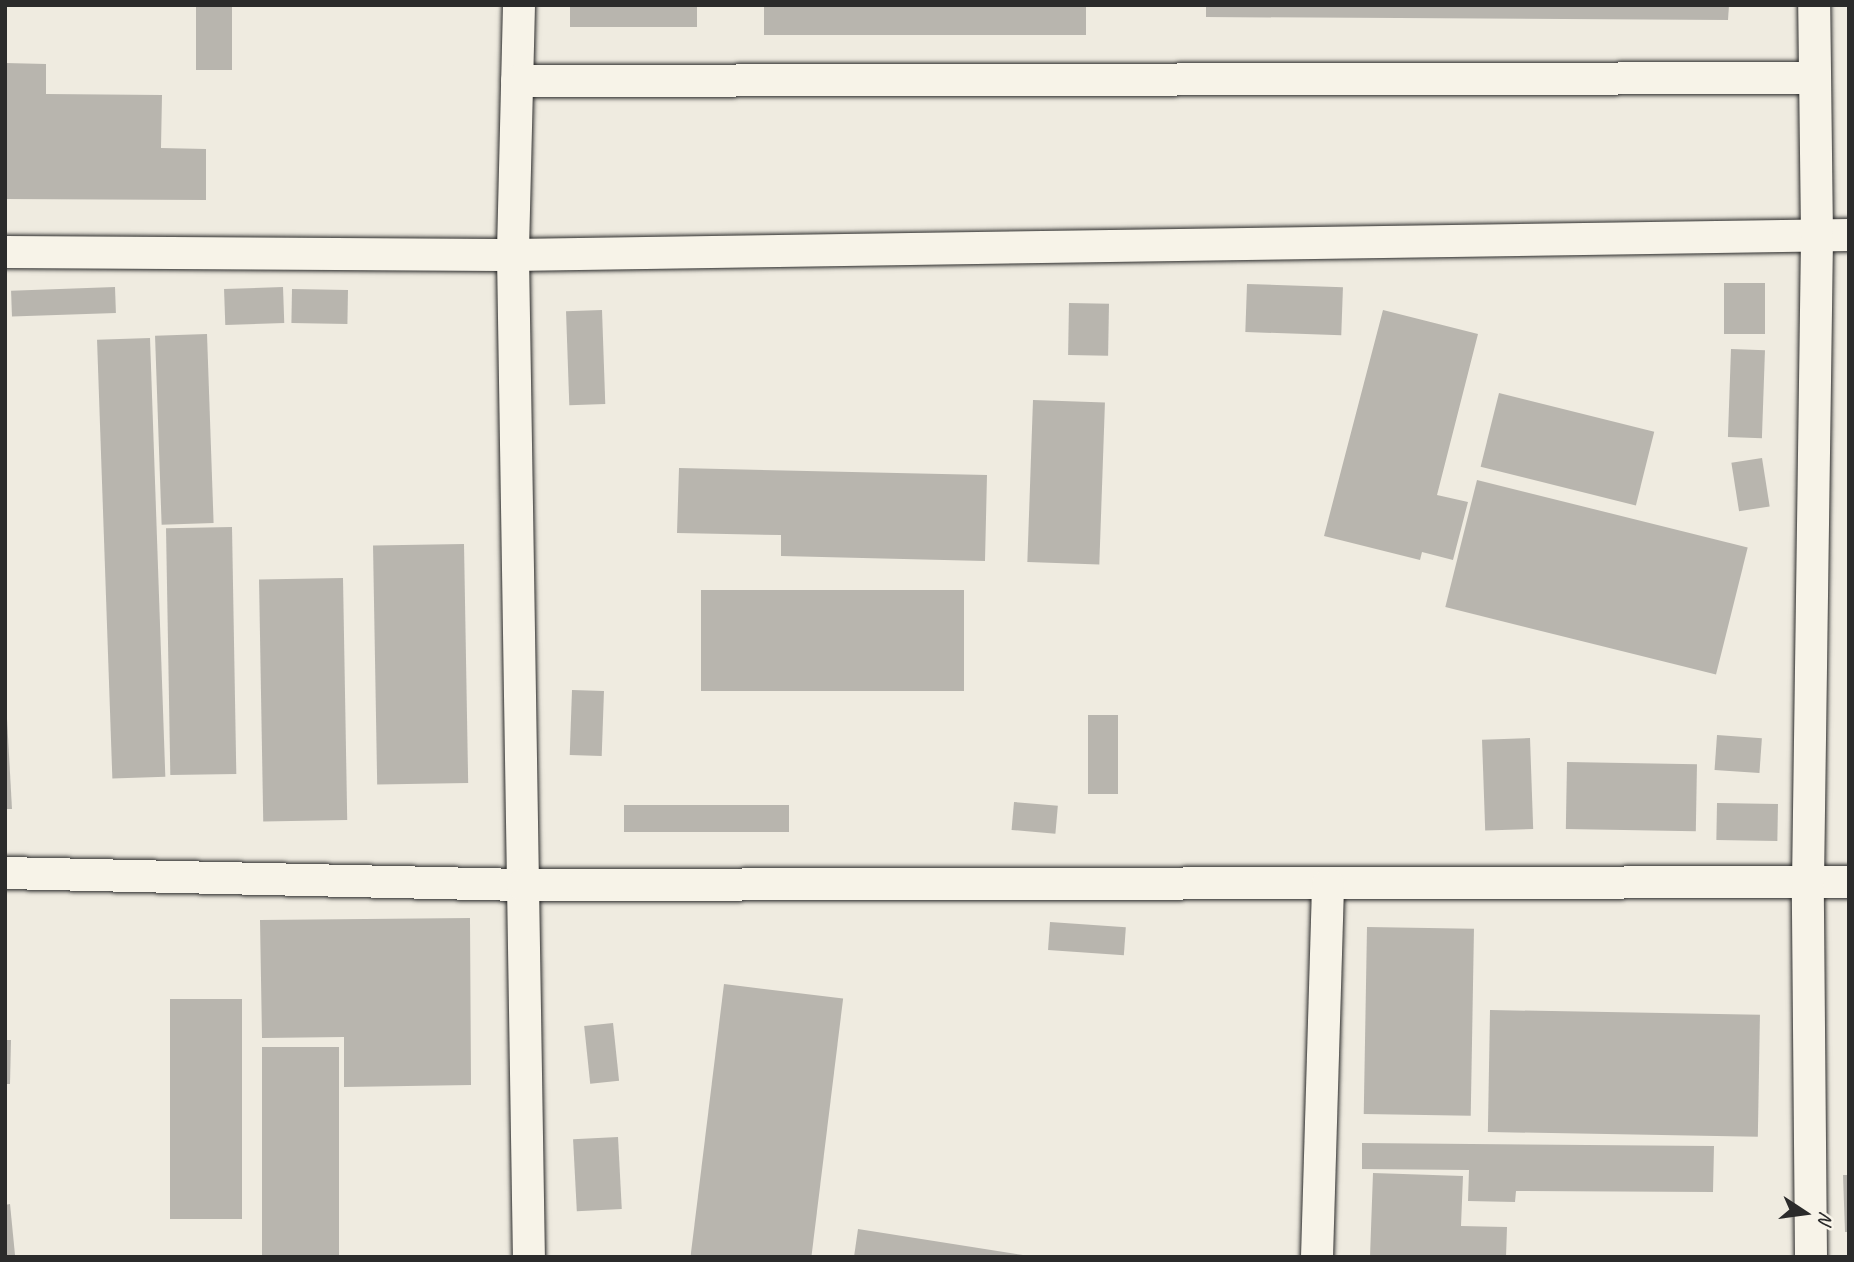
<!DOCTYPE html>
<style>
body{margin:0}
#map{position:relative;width:1854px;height:1262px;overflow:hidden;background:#efebe0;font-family:Caveat,sans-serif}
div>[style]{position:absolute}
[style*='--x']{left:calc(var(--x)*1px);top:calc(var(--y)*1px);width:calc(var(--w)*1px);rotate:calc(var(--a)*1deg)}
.building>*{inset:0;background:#b8b5ae;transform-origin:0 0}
.roads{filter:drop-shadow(0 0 2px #2b2b2b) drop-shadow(0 0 2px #2b2b2b)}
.minor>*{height:32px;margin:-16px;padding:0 16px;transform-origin:16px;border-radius:16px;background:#f7f3e8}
span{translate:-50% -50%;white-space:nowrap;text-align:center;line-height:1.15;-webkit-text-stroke:7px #f7f3e8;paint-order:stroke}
.frame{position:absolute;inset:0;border:7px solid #2b2b2b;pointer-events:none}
.north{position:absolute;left:1770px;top:1178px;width:70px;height:70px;-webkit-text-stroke:5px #f7f3e8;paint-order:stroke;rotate:103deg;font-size:19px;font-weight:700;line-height:28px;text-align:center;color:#2b2b2b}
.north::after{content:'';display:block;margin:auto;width:24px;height:32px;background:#2b2b2b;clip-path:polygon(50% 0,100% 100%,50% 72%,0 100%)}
</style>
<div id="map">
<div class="building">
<i style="left:196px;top:5px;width:36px;height:65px"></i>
<i style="left:570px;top:5px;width:127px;height:22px"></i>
<i style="left:764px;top:5px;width:322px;height:30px"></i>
<i style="clip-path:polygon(1206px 5px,1729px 5px,1728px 20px,1206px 17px)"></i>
<i style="clip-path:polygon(5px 63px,46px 64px,46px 94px,162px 95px,161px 148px,206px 149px,206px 200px,5px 199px)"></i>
<i style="left:1724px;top:283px;width:41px;height:51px"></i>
<i style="left:1247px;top:284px;width:96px;height:48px;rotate:2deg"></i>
<i style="left:115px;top:287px;width:26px;height:104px;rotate:88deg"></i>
<i style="left:283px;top:287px;width:36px;height:59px;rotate:88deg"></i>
<i style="left:292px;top:289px;width:56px;height:34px;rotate:1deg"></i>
<i style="left:1069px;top:303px;width:40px;height:52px;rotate:1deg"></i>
<i style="left:602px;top:310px;width:94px;height:36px;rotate:88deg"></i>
<i style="clip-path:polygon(1383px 310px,1478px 334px,1437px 495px,1468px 502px,1453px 560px,1422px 552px,1420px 560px,1324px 536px)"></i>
<i style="left:207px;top:334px;width:189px;height:52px;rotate:88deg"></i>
<i style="left:150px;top:338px;width:439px;height:53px;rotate:88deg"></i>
<i style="left:1731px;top:349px;width:34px;height:88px;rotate:2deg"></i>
<i style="left:1499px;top:393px;width:160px;height:76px;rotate:14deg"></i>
<i style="left:1033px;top:400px;width:72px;height:162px;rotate:2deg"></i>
<i style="left:1762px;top:458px;width:49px;height:31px;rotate:81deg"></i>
<i style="clip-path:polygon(679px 468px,987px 475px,985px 561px,781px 556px,781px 535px,677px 533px)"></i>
<i style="left:1477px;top:480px;width:279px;height:131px;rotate:14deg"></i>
<i style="left:232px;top:527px;width:247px;height:66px;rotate:89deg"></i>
<i style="left:464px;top:544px;width:239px;height:91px;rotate:89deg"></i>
<i style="left:343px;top:578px;width:242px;height:84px;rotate:89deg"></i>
<i style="left:701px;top:590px;width:263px;height:101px"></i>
<i style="clip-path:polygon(5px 683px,12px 809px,5px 809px)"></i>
<i style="left:572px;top:690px;width:32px;height:65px;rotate:2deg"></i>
<i style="left:1088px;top:715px;width:30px;height:79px"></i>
<i style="left:1717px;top:735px;width:45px;height:35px;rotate:4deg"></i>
<i style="left:1530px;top:738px;width:91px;height:48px;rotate:88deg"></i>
<i style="left:1567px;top:762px;width:130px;height:67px;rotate:1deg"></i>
<i style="left:1014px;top:802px;width:44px;height:28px;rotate:5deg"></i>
<i style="left:1717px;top:803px;width:61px;height:37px;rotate:1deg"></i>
<i style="left:789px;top:805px;width:27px;height:165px;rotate:90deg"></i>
<i style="clip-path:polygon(470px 918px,471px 1085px,344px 1087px,344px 1037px,262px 1038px,260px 920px)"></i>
<i style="left:1050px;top:922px;width:76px;height:28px;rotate:4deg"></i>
<i style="left:1367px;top:927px;width:107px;height:187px;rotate:1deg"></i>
<i style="left:724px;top:984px;width:120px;height:275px;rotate:7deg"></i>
<i style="left:242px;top:999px;width:220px;height:72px;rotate:90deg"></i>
<i style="left:1490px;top:1010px;width:270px;height:122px;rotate:1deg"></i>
<i style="left:613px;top:1023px;width:58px;height:29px;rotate:84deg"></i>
<i style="clip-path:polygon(5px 1040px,11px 1040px,10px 1084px,5px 1084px)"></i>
<i style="left:262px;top:1047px;width:77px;height:210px"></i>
<i style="left:618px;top:1137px;width:72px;height:45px;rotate:87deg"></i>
<i style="clip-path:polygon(1362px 1143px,1714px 1146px,1713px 1192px,1516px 1191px,1515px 1202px,1468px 1201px,1469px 1170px,1362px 1169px)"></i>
<i style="clip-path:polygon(1373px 1173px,1463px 1176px,1461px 1226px,1507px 1227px,1506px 1257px,1370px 1257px)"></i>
<i style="clip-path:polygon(1843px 1175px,1849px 1175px,1849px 1232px,1845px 1232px)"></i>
<i style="clip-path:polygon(10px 1204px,15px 1255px,5px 1256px,5px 1205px)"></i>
<i style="clip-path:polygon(858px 1229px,1023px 1255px,1023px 1257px,854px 1257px)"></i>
</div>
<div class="roads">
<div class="minor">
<i style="--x:519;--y:5;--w:250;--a:91.4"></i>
<i style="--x:513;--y:255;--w:1002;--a:89.09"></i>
<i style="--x:517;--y:81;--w:1298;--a:-0.13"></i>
<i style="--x:5;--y:252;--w:508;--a:0.34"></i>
<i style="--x:513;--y:255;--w:1336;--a:-0.86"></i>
<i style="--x:5;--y:873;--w:518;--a:1.33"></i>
<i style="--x:523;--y:885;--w:1326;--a:-0.13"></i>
<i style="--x:1317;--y:1257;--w:373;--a:-88.3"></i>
<i style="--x:1811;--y:1257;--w:374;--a:-90.5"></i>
<i style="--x:1808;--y:883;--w:648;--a:-89.2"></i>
<i style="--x:1817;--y:235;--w:230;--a:-90.7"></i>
</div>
</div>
<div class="frame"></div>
<div class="north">N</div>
</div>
